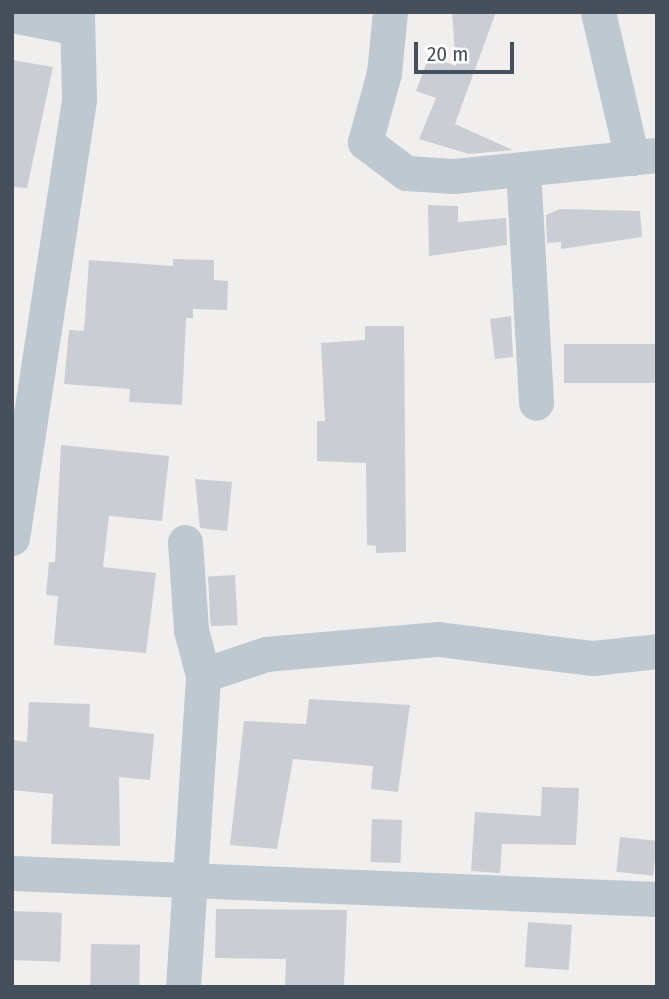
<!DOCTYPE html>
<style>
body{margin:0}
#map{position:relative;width:669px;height:999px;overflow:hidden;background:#f1eeee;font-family:"Fira Sans Condensed",sans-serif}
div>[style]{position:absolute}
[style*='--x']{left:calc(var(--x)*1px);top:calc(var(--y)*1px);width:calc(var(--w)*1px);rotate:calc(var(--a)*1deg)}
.building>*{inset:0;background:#cacdd3;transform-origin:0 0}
.minor>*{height:35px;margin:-17.5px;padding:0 17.5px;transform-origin:17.5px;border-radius:17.5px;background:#bec8d1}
span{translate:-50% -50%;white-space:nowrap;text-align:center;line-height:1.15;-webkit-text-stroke:5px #fff;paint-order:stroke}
.frame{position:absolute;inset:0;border:14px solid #45505c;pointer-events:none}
.scale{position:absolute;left:414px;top:42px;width:100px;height:32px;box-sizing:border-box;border:4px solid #45505c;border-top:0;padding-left:9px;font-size:21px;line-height:24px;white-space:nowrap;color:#45505c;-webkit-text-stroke:5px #fff;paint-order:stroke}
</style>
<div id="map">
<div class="building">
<i style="clip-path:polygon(452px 12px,496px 12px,455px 124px,513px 150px,469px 154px,419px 139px,436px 98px,416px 91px,429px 56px,456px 66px)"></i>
<i style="clip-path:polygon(12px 60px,53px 67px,27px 188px,12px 187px)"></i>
<i style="clip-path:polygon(428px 205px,458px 206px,458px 222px,506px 218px,507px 245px,429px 256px)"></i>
<i style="clip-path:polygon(560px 209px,640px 211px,642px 237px,561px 249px,561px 242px,547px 243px,546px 215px)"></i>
<i style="clip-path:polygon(173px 259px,214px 260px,214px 280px,228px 281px,227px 310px,193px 309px,193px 318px,186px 318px,182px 405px,129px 402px,130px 389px,64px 384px,69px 330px,84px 331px,89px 260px,173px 266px)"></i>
<i style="clip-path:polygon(511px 316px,513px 357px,495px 359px,490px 319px)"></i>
<i style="clip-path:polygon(365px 326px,404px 326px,406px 552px,376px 553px,376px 546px,367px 545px,366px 463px,317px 461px,317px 421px,325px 421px,321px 343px,365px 340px)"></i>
<i style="left:657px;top:344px;width:39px;height:93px;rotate:90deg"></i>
<i style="clip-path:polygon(61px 445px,169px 456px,162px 521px,109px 516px,103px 567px,156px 573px,146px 653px,54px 645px,58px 596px,46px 595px,49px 562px,55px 562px)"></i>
<i style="clip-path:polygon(195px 479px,232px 482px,227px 531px,200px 528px)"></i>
<i style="left:235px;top:575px;width:50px;height:27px;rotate:87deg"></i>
<i style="clip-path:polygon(309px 699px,410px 705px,398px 792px,371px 789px,373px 766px,293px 759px,277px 849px,230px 845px,244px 721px,306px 724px)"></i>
<i style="clip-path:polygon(29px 702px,90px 704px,89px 727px,154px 734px,150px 780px,119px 777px,120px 846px,51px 844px,53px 794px,12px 790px,12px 740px,27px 742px)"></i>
<i style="clip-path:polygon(542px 787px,579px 788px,576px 845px,502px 844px,500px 873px,471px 871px,475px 812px,541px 816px)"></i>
<i style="left:372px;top:819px;width:30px;height:43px;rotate:2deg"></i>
<i style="left:620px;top:837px;width:37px;height:35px;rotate:6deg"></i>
<i style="clip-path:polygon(216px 909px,347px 910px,344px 987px,285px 987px,286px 959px,215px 958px)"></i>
<i style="left:12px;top:911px;width:50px;height:49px;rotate:2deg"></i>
<i style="left:528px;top:922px;width:44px;height:45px;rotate:4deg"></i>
<i style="left:91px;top:944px;width:49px;height:43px;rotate:1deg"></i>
</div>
<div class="minor">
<i style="--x:390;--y:12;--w:61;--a:95.6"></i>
<i style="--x:384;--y:73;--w:72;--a:105.4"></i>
<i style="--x:365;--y:142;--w:51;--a:37.1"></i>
<i style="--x:406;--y:173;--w:48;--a:3.6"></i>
<i style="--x:454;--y:176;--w:204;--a:-5.9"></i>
<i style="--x:598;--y:12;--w:150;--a:76.9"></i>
<i style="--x:12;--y:15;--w:66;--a:11.3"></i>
<i style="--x:523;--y:169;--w:234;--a:86.8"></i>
<i style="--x:12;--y:538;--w:443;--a:-81.3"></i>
<i style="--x:79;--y:100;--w:88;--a:-91.3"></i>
<i style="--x:185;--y:542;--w:88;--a:86.1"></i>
<i style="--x:191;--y:630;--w:47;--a:75.1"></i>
<i style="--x:12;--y:873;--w:646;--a:2.31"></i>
<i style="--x:183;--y:987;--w:313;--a:-86.3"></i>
<i style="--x:203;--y:675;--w:66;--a:-18.4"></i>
<i style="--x:266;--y:654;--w:173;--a:-5"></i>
<i style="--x:438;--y:639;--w:156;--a:7"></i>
<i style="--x:593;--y:658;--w:64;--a:-6.2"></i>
</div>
<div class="frame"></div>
<div class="scale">20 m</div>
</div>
